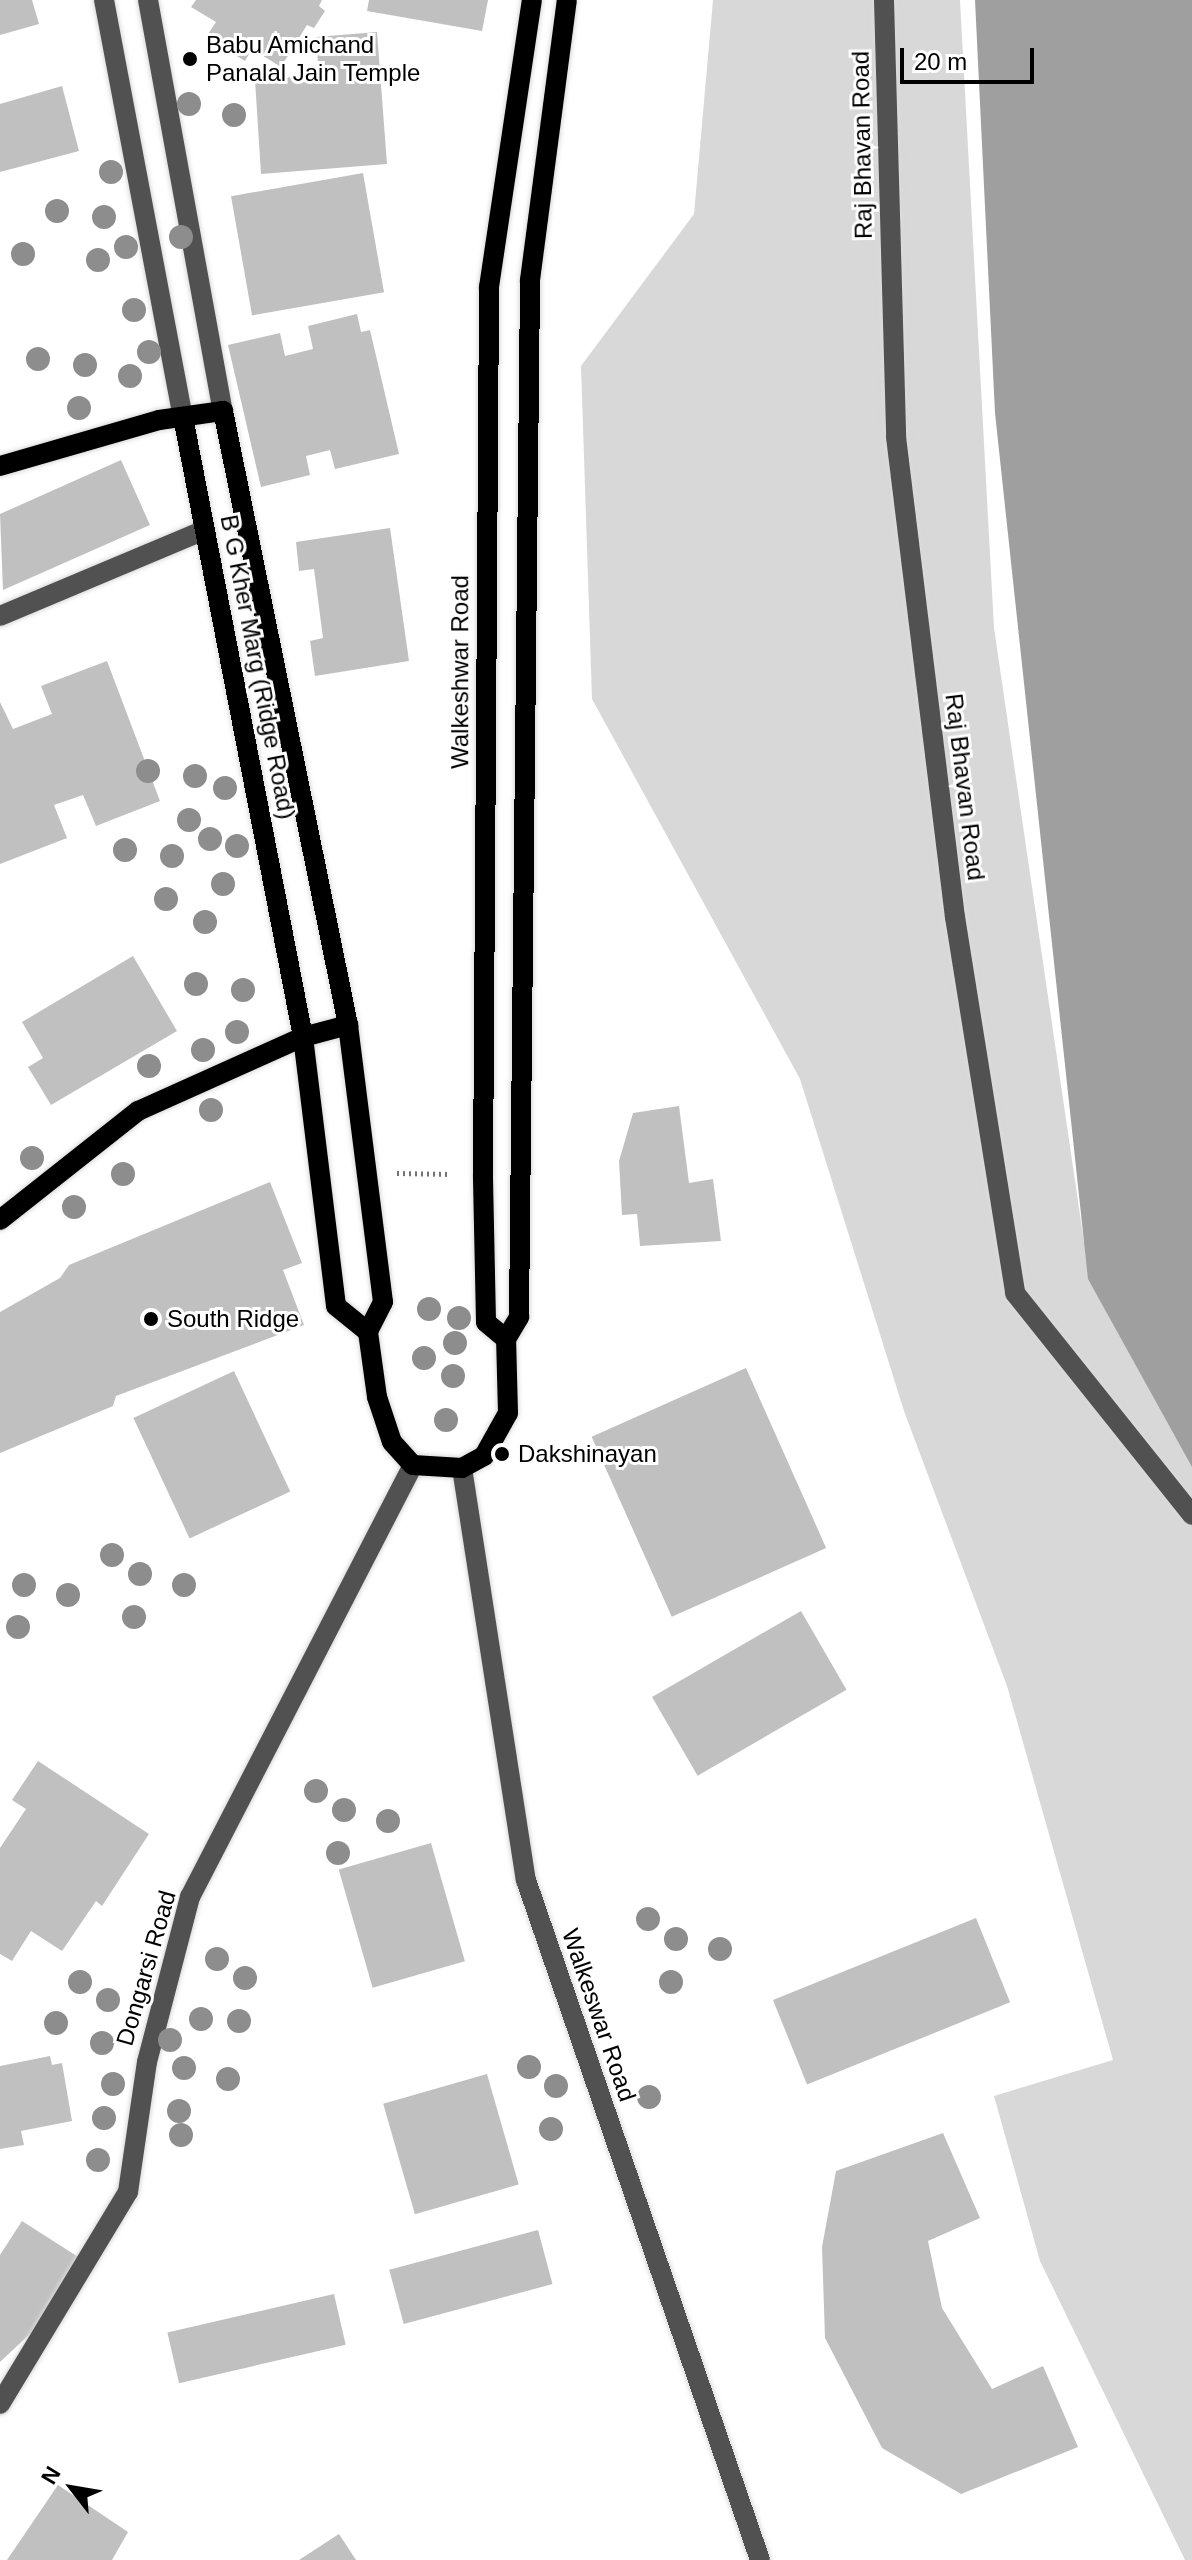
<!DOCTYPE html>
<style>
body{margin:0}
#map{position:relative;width:1192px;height:2560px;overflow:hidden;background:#fff;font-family:Helvetica,sans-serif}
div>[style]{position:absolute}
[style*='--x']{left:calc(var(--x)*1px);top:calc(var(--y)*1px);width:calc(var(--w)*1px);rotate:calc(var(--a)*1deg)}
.green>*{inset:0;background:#d8d8d8}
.water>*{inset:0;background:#9f9f9f}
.building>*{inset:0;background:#c0c0c0;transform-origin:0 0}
.path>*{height:5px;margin-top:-2.5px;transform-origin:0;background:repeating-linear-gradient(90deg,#737373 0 2px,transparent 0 6px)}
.roads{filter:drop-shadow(0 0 2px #dbdbdb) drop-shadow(0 0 2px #dbdbdb)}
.minor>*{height:20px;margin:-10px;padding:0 10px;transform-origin:10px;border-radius:10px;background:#515151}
.major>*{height:20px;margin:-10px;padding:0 10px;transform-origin:10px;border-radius:10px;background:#000}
.trees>*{width:24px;height:24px;margin:-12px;border-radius:50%;background:#8d8d8d}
.dots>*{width:22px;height:22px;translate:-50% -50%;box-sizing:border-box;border:4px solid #fff;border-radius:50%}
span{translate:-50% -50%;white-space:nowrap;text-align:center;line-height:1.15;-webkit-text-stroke:6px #fff;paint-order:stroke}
.poi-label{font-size:24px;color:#000}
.left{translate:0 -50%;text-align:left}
.street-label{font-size:24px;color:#000}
.north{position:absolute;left:32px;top:2448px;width:80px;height:80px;-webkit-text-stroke:6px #fff;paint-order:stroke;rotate:301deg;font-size:22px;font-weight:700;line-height:32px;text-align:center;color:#000}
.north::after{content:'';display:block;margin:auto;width:28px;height:36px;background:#000;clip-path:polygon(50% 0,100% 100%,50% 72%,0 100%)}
.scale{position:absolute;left:900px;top:48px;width:134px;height:36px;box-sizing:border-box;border:4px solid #000;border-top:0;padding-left:10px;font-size:24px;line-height:28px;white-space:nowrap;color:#000;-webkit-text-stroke:6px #fff;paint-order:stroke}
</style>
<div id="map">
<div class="green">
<i style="clip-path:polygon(713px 0,960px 0,994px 628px,1084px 1242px,1192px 1377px,1192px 2560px,1185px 2560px,1040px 2261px,994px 2096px,1113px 2060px,1007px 1686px,904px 1411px,800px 1079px,592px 699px,581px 366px,694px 214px)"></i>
</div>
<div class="water">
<i style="clip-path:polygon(975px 0,1192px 0,1192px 1467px,1088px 1279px,995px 413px)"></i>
</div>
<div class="building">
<i style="clip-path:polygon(0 0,32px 0,39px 24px,0 35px)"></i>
<i style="clip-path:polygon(196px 0,322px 0,319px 6px,325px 11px,314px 28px,307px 25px,281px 67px,252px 49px,245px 61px,206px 37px,216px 22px,191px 7px)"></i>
<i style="clip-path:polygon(369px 0,488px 0,482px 31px,367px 11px)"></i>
<i style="clip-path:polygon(377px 32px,387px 164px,261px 174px,255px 80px,319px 75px,316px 37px)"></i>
<i style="clip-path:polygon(62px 86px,79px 151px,0 172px,0 104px)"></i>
<i style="left:363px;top:173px;width:121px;height:134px;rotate:80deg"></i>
<i style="clip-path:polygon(357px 314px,361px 332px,370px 330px,399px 454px,335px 469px,330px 450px,306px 456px,310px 475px,261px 487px,228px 345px,280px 333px,285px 356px,313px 349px,308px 326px)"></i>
<i style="clip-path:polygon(121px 460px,150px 525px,3px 590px,0 514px)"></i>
<i style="clip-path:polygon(390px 528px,409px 661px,315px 676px,310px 641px,323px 638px,314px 569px,299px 571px,296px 542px)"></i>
<i style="clip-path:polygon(107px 661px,160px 801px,96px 826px,83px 795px,54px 805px,67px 838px,0 864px,0 702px,13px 729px,52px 714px,41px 686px)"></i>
<i style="clip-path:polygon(133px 956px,177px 1031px,51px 1105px,28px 1067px,43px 1058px,22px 1022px)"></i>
<i style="clip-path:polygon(679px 1106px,689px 1183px,713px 1179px,721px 1241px,640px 1246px,637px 1214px,622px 1215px,619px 1161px,633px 1113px)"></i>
<i style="clip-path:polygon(270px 1182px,302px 1263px,283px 1270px,304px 1325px,116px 1396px,113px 1406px,0 1453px,0 1312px,60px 1278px,69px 1265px)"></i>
<i style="left:746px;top:1368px;width:197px;height:169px;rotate:66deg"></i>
<i style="left:234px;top:1371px;width:133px;height:111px;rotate:65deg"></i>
<i style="left:801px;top:1611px;width:91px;height:172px;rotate:60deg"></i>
<i style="clip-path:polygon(38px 1761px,149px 1834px,102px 1906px,96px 1901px,62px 1951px,31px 1931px,12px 1961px,0 1954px,0 1848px,26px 1809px,12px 1800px)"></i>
<i style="left:431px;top:1843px;width:123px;height:96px;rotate:74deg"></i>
<i style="left:976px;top:1918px;width:91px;height:219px;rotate:68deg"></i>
<i style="clip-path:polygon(50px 2056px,52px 2065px,62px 2063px,72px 2121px,21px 2131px,24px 2145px,0 2149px,0 2066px)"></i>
<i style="left:487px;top:2074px;width:115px;height:108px;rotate:74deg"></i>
<i style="clip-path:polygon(943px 2133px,980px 2218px,928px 2241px,942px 2308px,992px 2389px,1043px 2366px,1078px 2447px,961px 2494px,882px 2448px,825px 2338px,822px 2247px,836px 2171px)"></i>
<i style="clip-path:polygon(22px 2221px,83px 2260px,32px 2332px,0 2362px,0 2255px)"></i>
<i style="left:538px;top:2230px;width:56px;height:154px;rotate:75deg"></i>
<i style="left:334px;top:2294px;width:52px;height:171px;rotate:77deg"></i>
<i style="clip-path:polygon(58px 2485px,128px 2532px,112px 2560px,7px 2560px)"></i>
<i style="clip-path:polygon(339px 2534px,356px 2560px,299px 2560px)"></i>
</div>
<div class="path">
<i style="--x:397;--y:1173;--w:54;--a:1.1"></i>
</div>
<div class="roads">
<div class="minor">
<i style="--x:104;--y:0;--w:424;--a:79.3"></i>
<i style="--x:148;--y:0;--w:418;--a:79.7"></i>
<i style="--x:884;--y:0;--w:437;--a:88.4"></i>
<i style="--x:896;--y:437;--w:484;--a:83"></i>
<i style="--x:955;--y:917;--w:381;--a:80.9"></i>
<i style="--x:1015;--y:1293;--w:284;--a:51.4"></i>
<i style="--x:0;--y:616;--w:222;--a:-22.8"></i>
<i style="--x:462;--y:1468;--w:417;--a:81.2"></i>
<i style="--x:526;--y:1880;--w:719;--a:71.01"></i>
<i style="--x:0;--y:2404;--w:248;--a:-58.9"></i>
<i style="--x:128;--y:2192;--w:131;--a:-81.7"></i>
<i style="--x:147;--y:2062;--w:171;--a:-75.4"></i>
<i style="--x:190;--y:1897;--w:486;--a:-62.7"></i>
</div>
<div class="major">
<i style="--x:183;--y:417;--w:632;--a:79.05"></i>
<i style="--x:303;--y:1037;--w:271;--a:83"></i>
<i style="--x:336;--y:1306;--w:41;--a:39.1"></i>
<i style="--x:0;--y:466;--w:166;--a:-16.1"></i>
<i style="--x:159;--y:420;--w:65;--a:-8"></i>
<i style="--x:223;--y:411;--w:627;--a:78.49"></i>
<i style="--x:348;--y:1025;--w:279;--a:82.8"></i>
<i style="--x:383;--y:1302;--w:34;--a:117"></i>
<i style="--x:368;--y:1332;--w:66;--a:82.1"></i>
<i style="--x:377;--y:1397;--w:47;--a:71.6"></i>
<i style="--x:392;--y:1442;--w:31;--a:48"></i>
<i style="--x:413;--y:1465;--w:49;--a:3.5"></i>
<i style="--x:462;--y:1468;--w:25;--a:-29"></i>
<i style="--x:484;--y:1456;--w:49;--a:-60.8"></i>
<i style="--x:508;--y:1413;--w:74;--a:-91.5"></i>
<i style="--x:506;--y:1339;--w:26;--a:-59"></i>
<i style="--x:519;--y:1317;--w:1037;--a:-89.39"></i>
<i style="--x:530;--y:280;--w:282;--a:-82.5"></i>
<i style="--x:0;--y:1220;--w:176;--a:-38.3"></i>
<i style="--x:138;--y:1111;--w:181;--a:-24.2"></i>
<i style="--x:303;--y:1037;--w:47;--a:-14.9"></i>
<i style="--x:506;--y:1339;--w:26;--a:-140"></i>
<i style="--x:486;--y:1322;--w:147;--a:-91.2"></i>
<i style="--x:483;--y:1175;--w:888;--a:-89.61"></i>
<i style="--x:489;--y:287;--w:290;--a:-81.5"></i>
</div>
</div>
<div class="trees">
<i style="left:189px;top:104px"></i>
<i style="left:234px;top:115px"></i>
<i style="left:111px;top:172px"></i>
<i style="left:57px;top:211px"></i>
<i style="left:104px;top:217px"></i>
<i style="left:181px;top:237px"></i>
<i style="left:126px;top:247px"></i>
<i style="left:23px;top:254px"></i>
<i style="left:98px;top:260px"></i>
<i style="left:134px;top:310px"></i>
<i style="left:149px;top:352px"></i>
<i style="left:38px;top:359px"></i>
<i style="left:85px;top:365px"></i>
<i style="left:130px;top:376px"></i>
<i style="left:79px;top:408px"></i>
<i style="left:148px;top:771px"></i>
<i style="left:195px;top:776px"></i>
<i style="left:225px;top:788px"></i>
<i style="left:189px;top:820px"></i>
<i style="left:210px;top:839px"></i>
<i style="left:237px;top:846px"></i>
<i style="left:125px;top:850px"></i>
<i style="left:172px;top:856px"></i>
<i style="left:223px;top:884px"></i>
<i style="left:166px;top:899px"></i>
<i style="left:205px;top:922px"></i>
<i style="left:196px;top:984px"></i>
<i style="left:243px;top:990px"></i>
<i style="left:237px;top:1032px"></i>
<i style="left:203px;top:1050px"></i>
<i style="left:149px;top:1066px"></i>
<i style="left:211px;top:1110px"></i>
<i style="left:32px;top:1158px"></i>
<i style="left:123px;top:1174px"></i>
<i style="left:74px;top:1207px"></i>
<i style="left:429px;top:1309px"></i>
<i style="left:459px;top:1318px"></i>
<i style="left:455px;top:1343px"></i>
<i style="left:424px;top:1358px"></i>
<i style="left:453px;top:1376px"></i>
<i style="left:446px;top:1420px"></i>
<i style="left:112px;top:1555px"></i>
<i style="left:140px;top:1574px"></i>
<i style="left:24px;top:1585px"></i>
<i style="left:184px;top:1585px"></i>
<i style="left:68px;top:1595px"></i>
<i style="left:134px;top:1617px"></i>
<i style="left:18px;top:1627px"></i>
<i style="left:316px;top:1791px"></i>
<i style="left:344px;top:1810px"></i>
<i style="left:388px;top:1821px"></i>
<i style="left:338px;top:1853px"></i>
<i style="left:648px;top:1919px"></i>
<i style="left:676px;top:1939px"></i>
<i style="left:720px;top:1949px"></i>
<i style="left:217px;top:1959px"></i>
<i style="left:245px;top:1978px"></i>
<i style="left:80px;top:1982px"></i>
<i style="left:671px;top:1982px"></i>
<i style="left:108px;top:2000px"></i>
<i style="left:201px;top:2019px"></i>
<i style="left:239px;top:2021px"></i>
<i style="left:56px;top:2023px"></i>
<i style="left:170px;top:2040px"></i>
<i style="left:102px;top:2043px"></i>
<i style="left:529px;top:2067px"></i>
<i style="left:184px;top:2068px"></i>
<i style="left:228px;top:2079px"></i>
<i style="left:113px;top:2084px"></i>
<i style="left:556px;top:2086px"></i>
<i style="left:649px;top:2097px"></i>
<i style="left:179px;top:2111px"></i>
<i style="left:104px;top:2118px"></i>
<i style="left:551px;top:2129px"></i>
<i style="left:181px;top:2135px"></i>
<i style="left:98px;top:2160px"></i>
</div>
<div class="dots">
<i style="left:190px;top:59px;background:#000"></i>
<i style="left:151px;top:1319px;background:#000"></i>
<i style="left:502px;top:1454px;background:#000"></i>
</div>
<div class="poi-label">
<span class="left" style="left:206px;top:59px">Babu Amichand<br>Panalal Jain Temple</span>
<span class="left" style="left:167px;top:1319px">South Ridge</span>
<span class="left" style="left:518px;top:1454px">Dakshinayan</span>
</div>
<div class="street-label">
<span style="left:862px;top:145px;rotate:-91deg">Raj Bhavan Road</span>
<span style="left:258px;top:667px;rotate:79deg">B G Kher Marg (Ridge Road)</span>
<span style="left:460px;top:672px;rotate:-90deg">Walkeshwar Road</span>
<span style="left:965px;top:787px;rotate:83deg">Raj Bhavan Road</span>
<span style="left:146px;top:1968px;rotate:-74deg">Dongarsi Road</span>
<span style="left:599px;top:2015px;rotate:71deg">Walkeswar Road</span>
</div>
<div class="north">N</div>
<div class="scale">20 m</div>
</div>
